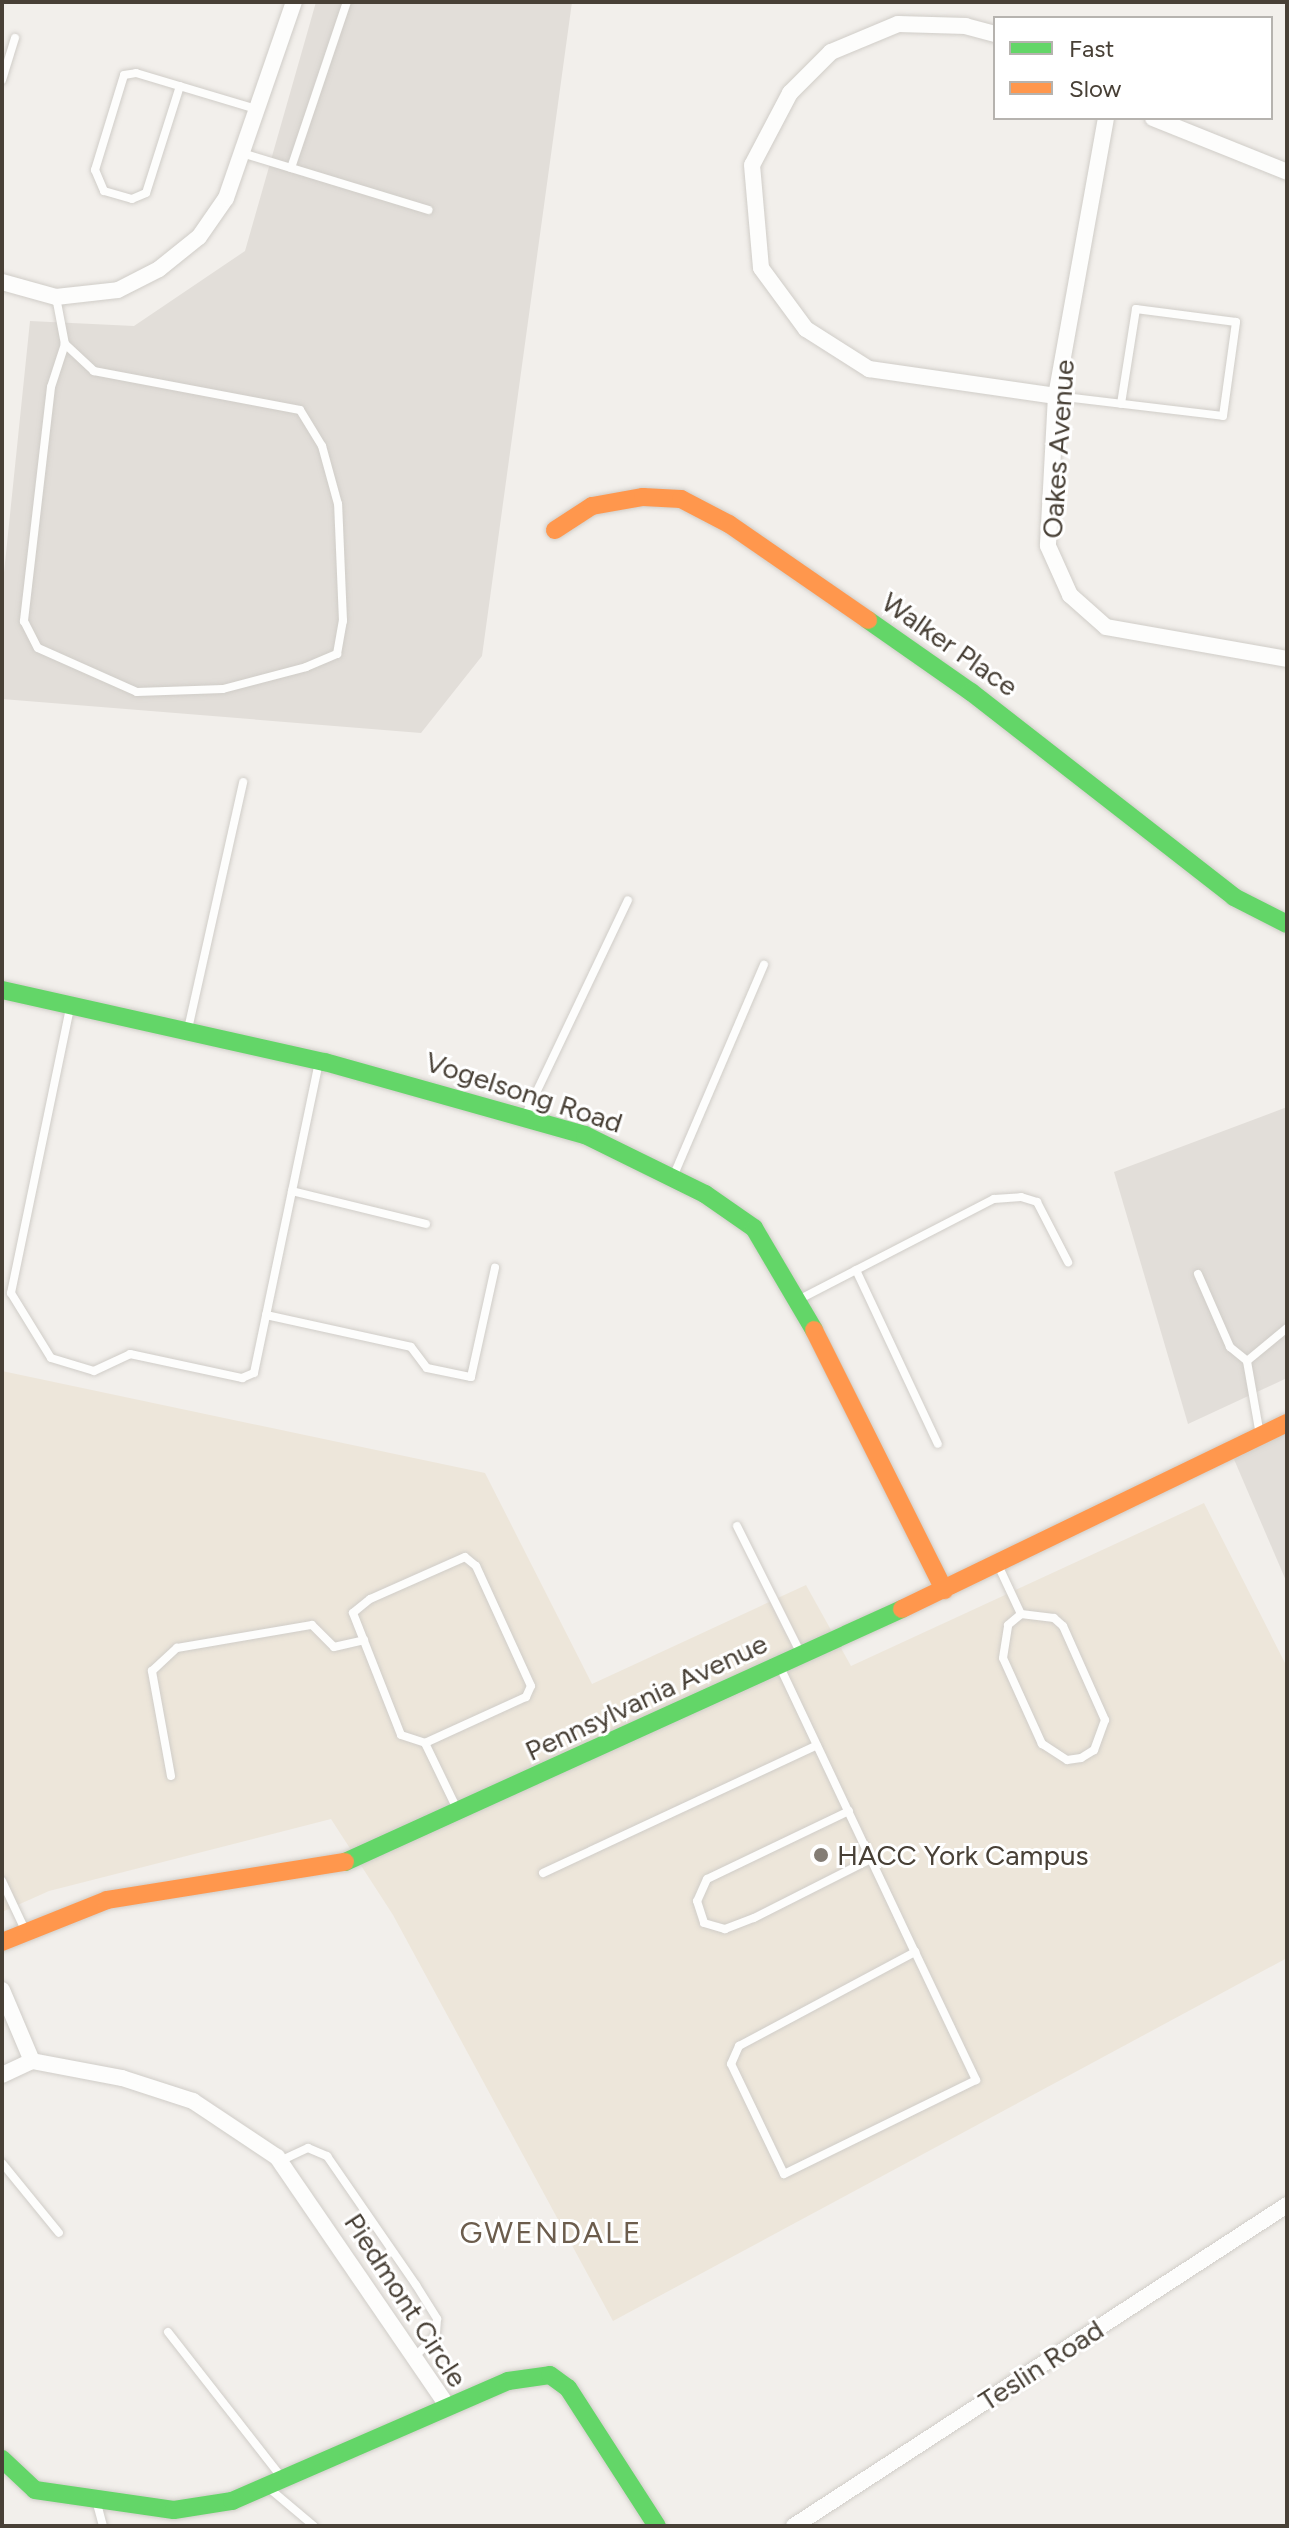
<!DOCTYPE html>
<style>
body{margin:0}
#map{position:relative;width:1289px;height:2528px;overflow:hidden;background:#f2efeb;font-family:Figtree,sans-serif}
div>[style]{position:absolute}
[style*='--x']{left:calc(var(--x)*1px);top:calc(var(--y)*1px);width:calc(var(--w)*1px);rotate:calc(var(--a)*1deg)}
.industrial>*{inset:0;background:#e2ded9}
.education>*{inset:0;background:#ede6da}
.roads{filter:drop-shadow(0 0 2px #d0cdc8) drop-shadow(0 0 2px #d0cdc8)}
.lane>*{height:8px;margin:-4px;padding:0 4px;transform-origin:4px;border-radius:4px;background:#fdfdfc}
.street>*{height:16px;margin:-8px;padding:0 8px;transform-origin:8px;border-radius:8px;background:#fdfdfc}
.fast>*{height:18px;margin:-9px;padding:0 9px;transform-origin:9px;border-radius:9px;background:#63d668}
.slow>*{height:18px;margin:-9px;padding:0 9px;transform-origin:9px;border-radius:9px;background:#ff974d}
.dots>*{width:22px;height:22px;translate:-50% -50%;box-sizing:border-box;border:4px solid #fff;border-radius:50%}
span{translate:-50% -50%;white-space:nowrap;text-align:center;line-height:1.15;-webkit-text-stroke:6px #fff;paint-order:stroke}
.street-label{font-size:28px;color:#484036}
.poi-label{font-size:28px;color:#484036}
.left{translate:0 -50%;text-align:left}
.neighbourhood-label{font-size:30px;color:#6c5d4d;letter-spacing:2px}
.frame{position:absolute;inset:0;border:4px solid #484036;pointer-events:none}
.legend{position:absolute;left:993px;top:16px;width:280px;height:104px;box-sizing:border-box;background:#fff;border:2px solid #b6b3af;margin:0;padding:10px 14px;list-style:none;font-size:24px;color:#484036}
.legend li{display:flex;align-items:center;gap:16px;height:40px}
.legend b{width:40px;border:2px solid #b6b3af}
</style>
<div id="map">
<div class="industrial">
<i style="clip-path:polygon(316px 2px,572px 2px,482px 656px,421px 733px,2px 699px,2px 592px,30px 321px,134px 326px,245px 251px)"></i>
<i style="clip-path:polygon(1287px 1107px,1287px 1378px,1188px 1424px,1114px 1172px)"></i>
<i style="clip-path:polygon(1287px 1425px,1287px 1583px,1230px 1450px)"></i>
</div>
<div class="education">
<i style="clip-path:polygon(2px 1371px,485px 1473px,592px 1684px,806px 1585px,851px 1666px,1204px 1503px,1287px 1667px,1287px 1958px,613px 2321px,393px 1915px,331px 1819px,49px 1891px,2px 1912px)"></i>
</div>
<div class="roads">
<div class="lane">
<i style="--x:2;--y:80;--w:44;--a:-72.8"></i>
<i style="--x:180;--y:86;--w:112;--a:107.6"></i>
<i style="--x:146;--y:193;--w:15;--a:157"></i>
<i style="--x:132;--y:199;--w:29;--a:-164"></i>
<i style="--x:104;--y:191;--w:23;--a:-113"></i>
<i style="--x:95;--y:170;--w:99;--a:-73"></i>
<i style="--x:124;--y:75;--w:12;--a:-9"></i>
<i style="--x:136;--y:73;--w:125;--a:16.7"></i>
<i style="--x:242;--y:153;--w:195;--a:17"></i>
<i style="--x:291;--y:168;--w:175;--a:-71.4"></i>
<i style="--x:56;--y:297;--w:48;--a:79.2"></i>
<i style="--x:65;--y:344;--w:45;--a:108"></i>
<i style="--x:51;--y:387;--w:236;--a:96.6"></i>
<i style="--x:24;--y:621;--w:30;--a:63"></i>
<i style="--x:38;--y:648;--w:108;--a:24"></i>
<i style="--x:137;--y:692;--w:86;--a:-2"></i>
<i style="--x:223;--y:689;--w:86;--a:-14.8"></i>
<i style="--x:306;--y:667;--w:34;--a:-23"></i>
<i style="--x:337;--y:654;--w:34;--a:-80"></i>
<i style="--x:343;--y:621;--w:117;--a:-92.4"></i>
<i style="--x:338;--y:504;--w:60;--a:-105.4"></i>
<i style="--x:322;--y:446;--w:42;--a:-121.4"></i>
<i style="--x:300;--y:410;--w:210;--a:-169.3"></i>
<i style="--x:94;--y:371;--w:40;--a:-137"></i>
<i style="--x:1056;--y:396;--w:168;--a:6.8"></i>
<i style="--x:1223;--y:416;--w:95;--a:-82.1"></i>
<i style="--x:1236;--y:322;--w:101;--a:-172.6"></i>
<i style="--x:1136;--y:309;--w:96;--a:99"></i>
<i style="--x:70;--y:1008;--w:291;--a:101.7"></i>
<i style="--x:11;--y:1293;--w:76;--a:58.4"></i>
<i style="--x:51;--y:1358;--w:45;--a:16.8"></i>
<i style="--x:94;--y:1371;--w:40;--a:-25"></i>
<i style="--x:130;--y:1354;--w:115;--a:12.1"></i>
<i style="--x:242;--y:1378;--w:13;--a:-23"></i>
<i style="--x:254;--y:1373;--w:319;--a:-78.2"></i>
<i style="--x:188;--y:1029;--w:253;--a:-77.4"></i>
<i style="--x:525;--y:1116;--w:239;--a:-64.5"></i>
<i style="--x:673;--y:1177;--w:231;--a:-66.8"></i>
<i style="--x:292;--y:1191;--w:138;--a:13.8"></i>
<i style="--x:856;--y:1270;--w:192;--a:64.8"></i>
<i style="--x:1198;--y:1274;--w:80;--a:66.3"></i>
<i style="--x:1230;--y:1347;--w:22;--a:39"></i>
<i style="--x:800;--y:1299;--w:218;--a:-27.3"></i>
<i style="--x:994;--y:1199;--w:27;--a:-4"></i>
<i style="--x:1021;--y:1197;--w:17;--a:17"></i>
<i style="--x:1037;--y:1202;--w:68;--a:62.7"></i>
<i style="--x:266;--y:1315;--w:148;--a:12.4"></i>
<i style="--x:411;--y:1347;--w:26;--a:53"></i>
<i style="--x:427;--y:1368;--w:45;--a:11.6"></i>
<i style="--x:471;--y:1377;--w:112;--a:-77.6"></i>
<i style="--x:1260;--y:1435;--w:75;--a:-100"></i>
<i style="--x:1247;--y:1361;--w:52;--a:-39.5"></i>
<i style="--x:737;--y:1526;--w:143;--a:63.4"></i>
<i style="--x:998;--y:1565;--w:54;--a:64.9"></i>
<i style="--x:1021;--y:1614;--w:33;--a:7"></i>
<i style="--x:1054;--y:1618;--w:12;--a:42"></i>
<i style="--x:1063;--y:1626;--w:103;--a:65.9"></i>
<i style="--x:1105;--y:1720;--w:32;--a:110"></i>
<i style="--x:1094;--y:1750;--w:15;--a:148"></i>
<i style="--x:1081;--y:1758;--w:14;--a:172"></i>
<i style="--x:1067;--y:1760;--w:30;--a:-147"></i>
<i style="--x:1042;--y:1744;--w:94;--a:-114.4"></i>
<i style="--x:1003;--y:1658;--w:33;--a:-81"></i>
<i style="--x:1008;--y:1625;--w:17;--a:-40"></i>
<i style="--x:780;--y:1667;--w:315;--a:64.7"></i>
<i style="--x:915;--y:1952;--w:142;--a:64.5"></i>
<i style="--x:976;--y:2080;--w:214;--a:153.9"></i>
<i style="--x:784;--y:2174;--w:122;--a:-115.7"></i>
<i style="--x:731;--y:2064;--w:20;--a:-66"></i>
<i style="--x:739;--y:2046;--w:200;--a:-28.1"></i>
<i style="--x:425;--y:1743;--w:111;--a:-24.5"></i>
<i style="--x:526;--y:1697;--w:12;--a:-66"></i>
<i style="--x:531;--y:1686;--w:132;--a:-114.6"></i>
<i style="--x:476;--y:1566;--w:14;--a:-141"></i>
<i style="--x:465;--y:1557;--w:104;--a:156.1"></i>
<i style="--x:370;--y:1599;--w:22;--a:141"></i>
<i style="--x:353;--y:1613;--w:131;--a:68.5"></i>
<i style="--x:401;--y:1735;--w:25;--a:18"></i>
<i style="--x:425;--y:1743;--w:73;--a:64.1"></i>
<i style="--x:171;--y:1776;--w:107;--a:-100.3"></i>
<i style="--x:152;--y:1671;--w:34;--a:-43"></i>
<i style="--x:177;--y:1648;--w:137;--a:-9.7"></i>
<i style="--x:312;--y:1625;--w:31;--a:45"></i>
<i style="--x:334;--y:1647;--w:31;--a:-13"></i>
<i style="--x:849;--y:1811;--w:157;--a:154.4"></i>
<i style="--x:707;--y:1879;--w:24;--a:114"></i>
<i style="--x:697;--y:1901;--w:23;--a:72"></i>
<i style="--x:704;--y:1923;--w:22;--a:16"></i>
<i style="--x:725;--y:1929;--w:31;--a:-21"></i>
<i style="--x:754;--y:1918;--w:131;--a:-26.8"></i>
<i style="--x:543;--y:1873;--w:302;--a:-25"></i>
<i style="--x:2;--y:1881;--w:56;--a:64.8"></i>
<i style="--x:280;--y:2161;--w:31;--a:-25"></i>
<i style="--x:308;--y:2148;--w:21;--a:23"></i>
<i style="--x:327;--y:2156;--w:157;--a:55.4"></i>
<i style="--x:416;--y:2285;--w:40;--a:58"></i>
<i style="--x:437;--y:2319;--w:16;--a:94"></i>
<i style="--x:436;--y:2335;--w:30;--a:134"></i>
<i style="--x:2;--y:2163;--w:90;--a:50.8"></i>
<i style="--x:168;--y:2332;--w:185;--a:52"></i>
<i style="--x:270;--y:2489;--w:57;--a:40.1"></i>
<i style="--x:96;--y:2500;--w:27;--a:75"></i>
</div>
<div class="street">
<i style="--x:995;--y:34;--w:30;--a:-165"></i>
<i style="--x:966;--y:26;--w:68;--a:-178.3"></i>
<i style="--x:898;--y:24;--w:73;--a:157.3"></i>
<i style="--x:831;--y:52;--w:58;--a:135"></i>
<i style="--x:790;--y:93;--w:81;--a:117.8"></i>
<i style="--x:752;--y:165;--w:103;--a:85"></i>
<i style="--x:761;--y:268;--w:76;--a:53.6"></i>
<i style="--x:806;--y:329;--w:75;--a:32.4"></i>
<i style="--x:869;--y:369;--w:189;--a:8.2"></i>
<i style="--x:1106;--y:118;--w:282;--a:100.2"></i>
<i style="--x:1056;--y:396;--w:150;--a:93.1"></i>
<i style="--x:1048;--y:546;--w:54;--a:65.8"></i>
<i style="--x:1070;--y:595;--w:48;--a:41.6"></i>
<i style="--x:1106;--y:627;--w:184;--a:10"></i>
<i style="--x:1153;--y:118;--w:144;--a:21.9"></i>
<i style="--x:2;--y:282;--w:56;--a:15.5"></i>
<i style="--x:56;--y:297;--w:62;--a:-6.4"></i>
<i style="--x:118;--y:290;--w:46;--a:-27.1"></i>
<i style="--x:159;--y:269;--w:51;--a:-38.7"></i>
<i style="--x:199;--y:237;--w:47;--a:-55.3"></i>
<i style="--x:226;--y:198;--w:207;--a:-70.9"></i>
<i style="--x:2;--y:1990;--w:77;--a:67.1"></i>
<i style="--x:2;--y:2075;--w:33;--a:-25"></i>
<i style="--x:32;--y:2061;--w:92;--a:10.7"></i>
<i style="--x:122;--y:2078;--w:75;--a:17.9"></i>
<i style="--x:193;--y:2101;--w:101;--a:33.7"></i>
<i style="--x:277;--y:2157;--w:303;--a:55.6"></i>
<i style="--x:794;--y:2526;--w:588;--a:-33.07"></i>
</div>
<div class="fast">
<i style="--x:868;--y:620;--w:126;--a:35"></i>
<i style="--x:971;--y:692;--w:333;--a:37.9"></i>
<i style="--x:1234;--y:897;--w:59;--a:27"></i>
<i style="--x:2;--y:990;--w:331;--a:12.6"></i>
<i style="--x:325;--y:1062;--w:270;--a:15.7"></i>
<i style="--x:585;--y:1135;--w:134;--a:26.2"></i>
<i style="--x:705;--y:1194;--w:60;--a:34.8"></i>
<i style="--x:754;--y:1228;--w:118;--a:59.5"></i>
<i style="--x:345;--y:1862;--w:612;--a:-24.43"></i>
<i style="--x:2;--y:2459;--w:45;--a:43.2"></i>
<i style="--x:35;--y:2490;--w:140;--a:8.2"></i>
<i style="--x:174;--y:2510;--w:59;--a:-8.8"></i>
<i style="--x:232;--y:2501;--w:301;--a:-23.5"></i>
<i style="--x:508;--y:2381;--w:42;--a:-8.1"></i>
<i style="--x:550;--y:2375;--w:22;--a:36"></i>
<i style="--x:568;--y:2388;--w:164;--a:57.2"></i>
</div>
<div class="slow">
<i style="--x:555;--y:530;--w:44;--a:-33"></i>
<i style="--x:592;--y:506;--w:52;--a:-10"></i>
<i style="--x:643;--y:497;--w:38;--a:3"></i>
<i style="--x:681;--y:499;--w:54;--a:27.5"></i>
<i style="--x:729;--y:524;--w:169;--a:34.6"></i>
<i style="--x:814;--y:1330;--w:291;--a:63.4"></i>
<i style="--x:902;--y:1609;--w:428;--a:-25.8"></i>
<i style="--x:2;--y:1942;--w:113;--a:-21.8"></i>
<i style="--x:107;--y:1900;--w:241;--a:-9.1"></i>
</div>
</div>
<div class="dots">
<i style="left:821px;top:1855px;background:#847d75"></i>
</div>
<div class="street-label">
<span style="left:1058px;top:449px;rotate:-86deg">Oakes Avenue</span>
<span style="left:950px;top:644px;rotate:35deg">Walker Place</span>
<span style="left:524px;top:1092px;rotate:18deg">Vogelsong Road</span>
<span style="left:646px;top:1697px;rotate:-25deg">Pennsylvania Avenue</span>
<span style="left:406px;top:2300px;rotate:57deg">Piedmont Circle</span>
<span style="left:1041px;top:2365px;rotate:-33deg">Teslin Road</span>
</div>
<div class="poi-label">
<span class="left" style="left:837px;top:1855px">HACC York Campus</span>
</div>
<div class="neighbourhood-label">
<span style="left:551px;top:2233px">GWENDALE</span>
</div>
<div class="frame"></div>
<ul class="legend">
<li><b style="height:10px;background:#63d668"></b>Fast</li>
<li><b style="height:10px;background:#ff974d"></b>Slow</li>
</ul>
</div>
